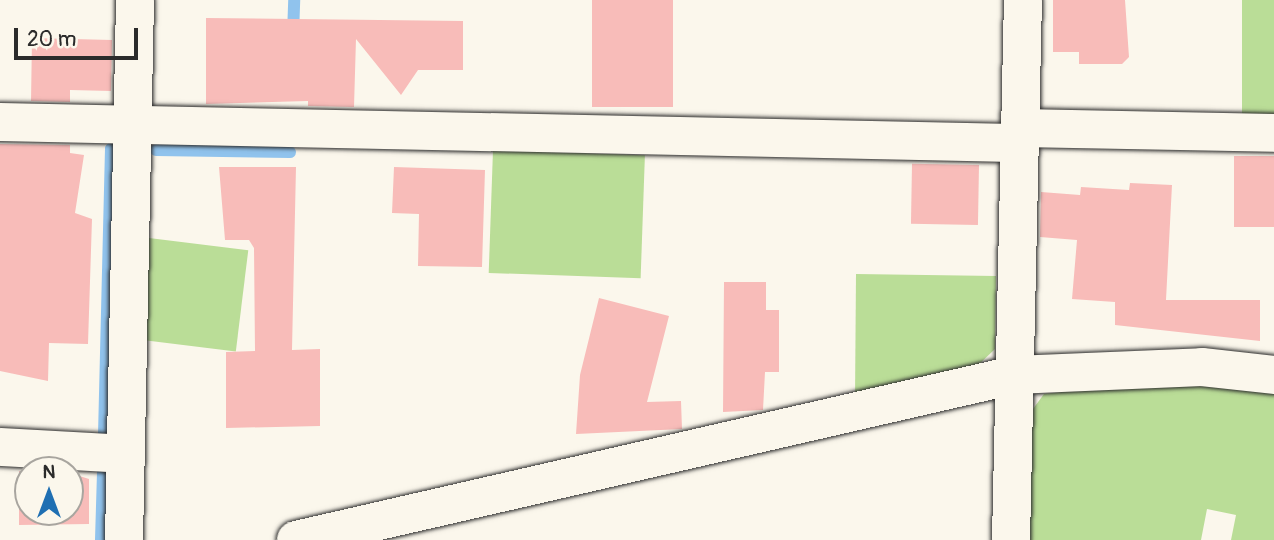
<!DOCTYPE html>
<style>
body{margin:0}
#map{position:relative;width:1274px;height:540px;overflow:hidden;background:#fbf7ec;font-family:Pangolin,sans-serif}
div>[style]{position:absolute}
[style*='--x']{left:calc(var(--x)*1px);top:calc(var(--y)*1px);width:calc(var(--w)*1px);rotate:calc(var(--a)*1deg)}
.green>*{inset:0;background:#badd97;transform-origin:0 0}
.stream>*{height:12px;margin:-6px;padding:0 6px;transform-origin:6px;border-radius:6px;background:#90c3ed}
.building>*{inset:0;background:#f8bcb9;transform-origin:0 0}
.roads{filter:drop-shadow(0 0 2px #2b2b2b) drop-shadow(0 0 2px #2b2b2b)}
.minor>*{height:38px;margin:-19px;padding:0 19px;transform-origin:19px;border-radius:19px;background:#fbf7ec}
span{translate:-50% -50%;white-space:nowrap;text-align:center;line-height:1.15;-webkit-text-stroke:6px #fbf7ec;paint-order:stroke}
.north{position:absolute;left:14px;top:456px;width:70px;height:70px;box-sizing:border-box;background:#fbf7ec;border:2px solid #a8a59f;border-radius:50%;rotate:0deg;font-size:19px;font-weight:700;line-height:28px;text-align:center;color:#2b2b2b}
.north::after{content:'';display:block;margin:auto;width:24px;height:32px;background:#1f6fb2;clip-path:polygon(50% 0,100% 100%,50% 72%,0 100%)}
.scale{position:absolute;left:14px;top:28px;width:124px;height:32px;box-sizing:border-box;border:4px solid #2b2b2b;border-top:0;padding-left:9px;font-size:21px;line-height:24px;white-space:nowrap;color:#2b2b2b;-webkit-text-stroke:5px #fbf7ec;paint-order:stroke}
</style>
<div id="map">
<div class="green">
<i style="left:1242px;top:0;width:32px;height:116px"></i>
<i style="left:493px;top:150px;width:152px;height:123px;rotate:2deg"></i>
<i style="left:149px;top:238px;width:100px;height:102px;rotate:7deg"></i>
<i style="clip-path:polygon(856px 274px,996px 276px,995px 349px,975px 368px,855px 399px)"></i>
<i style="clip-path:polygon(1145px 381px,1274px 392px,1274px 540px,1231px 540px,1236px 515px,1207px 509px,1201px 540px,1025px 540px,1027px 417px,1044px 394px)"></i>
</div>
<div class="stream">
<i style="--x:293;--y:35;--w:35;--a:-88"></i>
<i style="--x:156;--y:150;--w:134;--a:0.9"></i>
<i style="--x:104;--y:435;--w:286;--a:-88.6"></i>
<i style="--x:111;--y:149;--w:5;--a:0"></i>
<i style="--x:101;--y:540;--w:69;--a:-88.3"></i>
</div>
<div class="building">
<i style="left:592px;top:0;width:81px;height:107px"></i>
<i style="clip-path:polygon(1053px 0,1125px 0,1129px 57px,1122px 64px,1079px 64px,1079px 52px,1053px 52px)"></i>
<i style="clip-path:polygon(206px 18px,463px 21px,463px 70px,418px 70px,401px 95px,356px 39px,354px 107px,308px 106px,308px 101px,206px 104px)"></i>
<i style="clip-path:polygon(32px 38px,112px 40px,111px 91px,70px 90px,70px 102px,31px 101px)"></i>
<i style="clip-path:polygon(0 144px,70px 145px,70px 153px,84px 155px,75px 213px,92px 219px,88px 344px,49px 343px,48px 381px,0 371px)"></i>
<i style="left:1234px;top:156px;width:40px;height:71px"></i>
<i style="left:979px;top:165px;width:60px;height:67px;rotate:91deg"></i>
<i style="clip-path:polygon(219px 167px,296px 167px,292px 350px,320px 349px,320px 426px,226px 428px,226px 352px,255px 351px,254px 248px,249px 240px,225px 240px)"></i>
<i style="clip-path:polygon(394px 167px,485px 170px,482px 267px,418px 266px,419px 214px,392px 213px)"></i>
<i style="clip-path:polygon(1130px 183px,1172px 185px,1166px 300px,1260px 300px,1260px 341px,1115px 325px,1115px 302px,1072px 299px,1077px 240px,1040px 237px,1041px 192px,1080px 195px,1081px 187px,1129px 190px)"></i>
<i style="clip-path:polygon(724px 282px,766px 282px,766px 310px,779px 310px,779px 372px,765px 372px,763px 410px,723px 412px)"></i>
<i style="clip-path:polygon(599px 298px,669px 316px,647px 402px,681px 401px,682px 429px,576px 434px,580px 375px)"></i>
<i style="clip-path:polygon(19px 471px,28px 471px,28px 512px,70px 512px,70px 473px,89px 479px,89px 524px,19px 525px)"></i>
</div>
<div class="roads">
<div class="minor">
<i style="--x:0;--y:122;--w:1019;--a:1.18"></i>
<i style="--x:1020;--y:128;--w:254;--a:1.1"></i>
<i style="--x:0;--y:447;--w:126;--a:3.2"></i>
<i style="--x:124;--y:540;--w:540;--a:-88.83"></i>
<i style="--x:296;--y:540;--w:737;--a:-12.94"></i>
<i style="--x:1014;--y:375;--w:188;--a:-2.4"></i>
<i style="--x:1202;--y:367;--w:72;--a:6.3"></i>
<i style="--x:1011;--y:540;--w:540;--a:-88.73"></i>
</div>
</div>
<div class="north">N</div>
<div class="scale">20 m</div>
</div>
